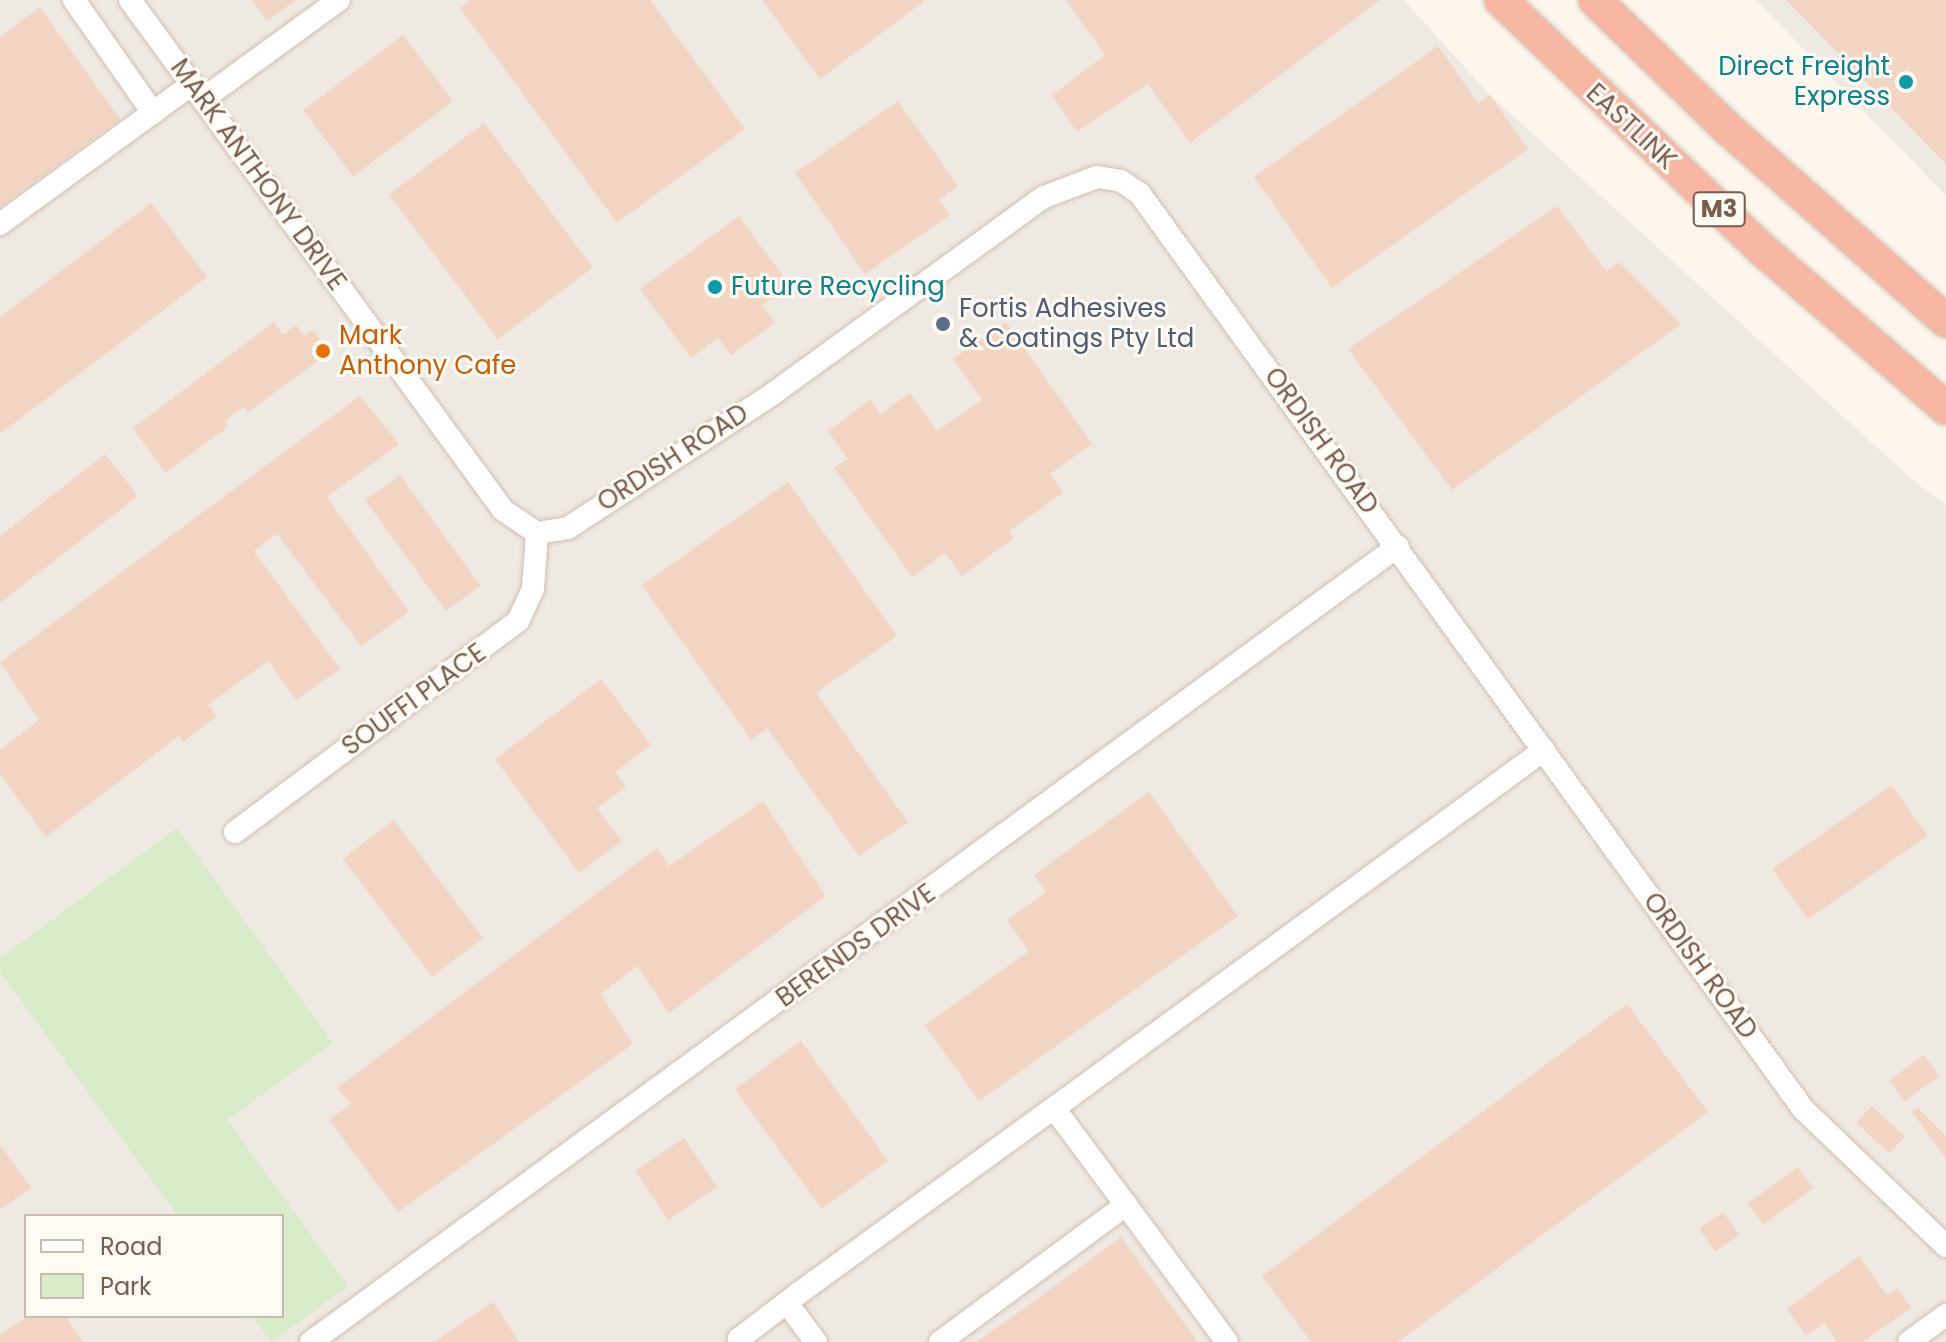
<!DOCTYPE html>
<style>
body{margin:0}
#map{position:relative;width:1946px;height:1342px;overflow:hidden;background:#fdf6ec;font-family:Poppins,sans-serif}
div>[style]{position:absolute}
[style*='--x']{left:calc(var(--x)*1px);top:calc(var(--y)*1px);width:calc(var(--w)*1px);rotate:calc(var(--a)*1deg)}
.industrial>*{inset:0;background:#efe9e4}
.green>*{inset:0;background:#d8ecc9}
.building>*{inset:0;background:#f3d5c3;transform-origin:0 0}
.roads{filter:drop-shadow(0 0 2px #d1beb0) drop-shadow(0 0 2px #d1beb0)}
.minor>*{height:22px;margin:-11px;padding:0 11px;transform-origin:11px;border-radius:11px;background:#fff}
.highway>*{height:32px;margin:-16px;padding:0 16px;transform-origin:16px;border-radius:16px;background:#f7b7a3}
.dots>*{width:22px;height:22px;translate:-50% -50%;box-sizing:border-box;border:4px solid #fffaf3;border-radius:50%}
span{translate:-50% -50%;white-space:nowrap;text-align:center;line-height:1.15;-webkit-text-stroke:6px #fffaf3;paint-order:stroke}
.shield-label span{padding:2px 6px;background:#fffaf3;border:2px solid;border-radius:6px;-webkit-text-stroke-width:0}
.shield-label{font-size:24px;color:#7a5c4d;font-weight:700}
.culture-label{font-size:26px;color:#0d838f}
.right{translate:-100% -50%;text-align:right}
.left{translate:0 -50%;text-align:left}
.street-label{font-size:26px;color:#7a5c4d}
.service-label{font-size:26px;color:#4e5e75}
.food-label{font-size:26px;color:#c56008}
.legend{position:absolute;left:24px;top:1214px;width:260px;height:104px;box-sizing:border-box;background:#fffaf3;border:2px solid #cabbb1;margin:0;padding:10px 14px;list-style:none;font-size:24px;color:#7a5c4d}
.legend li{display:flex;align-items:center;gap:16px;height:40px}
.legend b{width:40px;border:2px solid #cabbb1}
</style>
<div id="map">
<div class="industrial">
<i style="clip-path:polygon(evenodd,0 0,1404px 0,1490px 95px,1915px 482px,1946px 505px,1946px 1342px,0 1342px,0 0,26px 1216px,282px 1216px,282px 1316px,26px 1316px,26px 1216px)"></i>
<i style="clip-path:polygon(1756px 0,1946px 0,1946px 195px,1878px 126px)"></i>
</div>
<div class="green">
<i style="clip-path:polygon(177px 828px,333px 1043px,227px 1120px,348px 1286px,272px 1342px,251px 1316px,282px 1316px,282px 1216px,178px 1216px,0 972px,0 958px)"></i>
</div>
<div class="building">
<i style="clip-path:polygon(252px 0,296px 0,267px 21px)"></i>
<i style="clip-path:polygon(470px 0,650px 0,745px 129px,617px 223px,460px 8px)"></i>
<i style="clip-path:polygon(762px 0,926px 0,820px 79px)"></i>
<i style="clip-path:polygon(1066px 0,1380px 0,1190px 143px,1148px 84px,1077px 132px,1052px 95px,1105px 55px)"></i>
<i style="clip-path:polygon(1786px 0,1946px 0,1946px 164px)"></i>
<i style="clip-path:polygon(40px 7px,120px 119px,0 207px,0 37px)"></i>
<i style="left:403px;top:35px;width:83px;height:125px;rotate:53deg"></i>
<i style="clip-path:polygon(1438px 46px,1478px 103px,1490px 95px,1528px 149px,1332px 288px,1254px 177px)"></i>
<i style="clip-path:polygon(898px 101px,958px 186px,939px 200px,950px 215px,865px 274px,795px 173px)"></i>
<i style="left:484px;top:123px;width:181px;height:119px;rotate:53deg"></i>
<i style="clip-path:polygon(151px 203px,207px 277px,0 434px,0 317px)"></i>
<i style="clip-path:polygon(1557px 206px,1606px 271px,1619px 262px,1681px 324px,1452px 490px,1348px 349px)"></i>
<i style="clip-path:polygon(739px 216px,790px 286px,762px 305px,775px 323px,731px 355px,718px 338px,691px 358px,640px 289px)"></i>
<i style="clip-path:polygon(274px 322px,283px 335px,296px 325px,304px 336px,313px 330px,329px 353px,248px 412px,244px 407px,224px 421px,228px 427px,165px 473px,133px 428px)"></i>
<i style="clip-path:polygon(1006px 322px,1092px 444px,1050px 474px,1063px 493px,1009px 531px,1014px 538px,962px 576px,945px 553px,912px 577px,834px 468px,848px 459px,828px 431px,870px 400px,880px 414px,910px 393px,937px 431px,982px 400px,953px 359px)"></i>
<i style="clip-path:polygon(360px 396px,399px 444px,327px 497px,409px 612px,361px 646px,277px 534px,254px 551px,340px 669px,296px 700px,268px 661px,208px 705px,217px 716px,183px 742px,179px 736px,46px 837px,0 774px,0 750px,39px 720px,0 662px)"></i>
<i style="clip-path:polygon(105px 454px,138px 496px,0 603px,0 536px)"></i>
<i style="left:400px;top:475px;width:137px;height:43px;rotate:54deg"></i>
<i style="clip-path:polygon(788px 482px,897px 636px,816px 693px,908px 822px,859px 856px,767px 728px,751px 740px,642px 585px)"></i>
<i style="clip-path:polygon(601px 679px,651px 745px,615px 772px,626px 787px,597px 808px,622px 841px,579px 873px,495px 759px)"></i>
<i style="left:1892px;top:785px;width:62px;height:146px;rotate:55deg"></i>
<i style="clip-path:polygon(1149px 792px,1238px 916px,979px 1101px,925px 1025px,1029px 951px,1007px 920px,1046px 892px,1034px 875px)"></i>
<i style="clip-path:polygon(763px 801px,826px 896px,669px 1013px,637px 966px,601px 994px,633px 1044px,398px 1212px,329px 1120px,351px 1104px,337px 1088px,657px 848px,669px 866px)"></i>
<i style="left:394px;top:820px;width:148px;height:64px;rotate:53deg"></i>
<i style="clip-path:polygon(1627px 1004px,1708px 1112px,1398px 1342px,1311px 1342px,1262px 1276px)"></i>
<i style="left:801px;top:1041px;width:148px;height:82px;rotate:54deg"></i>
<i style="left:1924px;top:1055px;width:26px;height:43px;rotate:54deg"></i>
<i style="left:1872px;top:1106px;width:45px;height:23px;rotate:43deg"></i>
<i style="clip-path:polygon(1918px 1108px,1946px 1136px,1946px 1159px,1912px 1112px)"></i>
<i style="left:684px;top:1138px;width:59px;height:59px;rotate:56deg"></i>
<i style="clip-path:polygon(0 1145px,31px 1188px,0 1210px)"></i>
<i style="left:1798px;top:1167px;width:26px;height:62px;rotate:54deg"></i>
<i style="left:1723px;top:1212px;width:28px;height:29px;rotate:55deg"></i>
<i style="clip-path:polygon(1121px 1237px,1198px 1342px,976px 1342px,1022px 1310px)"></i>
<i style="clip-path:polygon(1859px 1256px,1887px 1295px,1897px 1288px,1911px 1308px,1863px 1342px,1837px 1342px,1824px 1323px,1806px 1336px,1787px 1309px)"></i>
<i style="clip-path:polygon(493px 1302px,519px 1342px,434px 1342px)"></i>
<i style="clip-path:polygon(28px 1316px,66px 1316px,83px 1342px,0 1342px,0 1335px)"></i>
</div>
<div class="roads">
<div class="minor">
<i style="--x:74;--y:0;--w:138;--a:55"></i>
<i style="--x:130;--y:0;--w:632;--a:53.82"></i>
<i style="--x:503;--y:510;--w:41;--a:34.1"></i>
<i style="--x:203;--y:99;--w:168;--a:-36.1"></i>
<i style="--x:0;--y:224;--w:238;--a:-36.1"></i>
<i style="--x:537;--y:533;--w:31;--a:-9"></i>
<i style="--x:568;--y:528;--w:246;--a:-33.2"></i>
<i style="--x:774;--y:393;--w:334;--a:-36"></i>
<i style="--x:1044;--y:197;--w:57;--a:-20.7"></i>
<i style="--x:1097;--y:177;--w:24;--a:9"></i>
<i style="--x:1121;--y:181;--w:23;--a:34"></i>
<i style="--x:1140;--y:194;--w:1130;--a:54.07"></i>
<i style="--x:1803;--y:1109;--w:198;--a:43.8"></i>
<i style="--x:235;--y:832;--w:353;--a:-36.7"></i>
<i style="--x:518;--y:621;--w:35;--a:-65"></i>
<i style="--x:533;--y:589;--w:56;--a:-85.9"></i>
<i style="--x:1126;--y:1205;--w:170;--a:53.6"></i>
<i style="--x:787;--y:1303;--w:49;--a:53.4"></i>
<i style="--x:311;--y:1342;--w:1347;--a:-36.21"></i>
<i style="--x:741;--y:1342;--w:4;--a:-124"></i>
<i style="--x:739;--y:1339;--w:76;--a:-37.5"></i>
<i style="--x:799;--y:1293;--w:315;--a:-36"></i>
<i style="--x:940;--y:1342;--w:231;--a:-36.4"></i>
<i style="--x:1126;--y:1205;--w:121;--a:-126.6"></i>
<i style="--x:1054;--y:1108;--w:607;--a:-36.15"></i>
<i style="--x:1909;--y:1342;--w:46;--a:-36.1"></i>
</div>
<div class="highway">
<i style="--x:1501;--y:0;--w:364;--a:43.7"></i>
<i style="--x:1764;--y:251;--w:240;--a:40.8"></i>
<i style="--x:1595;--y:0;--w:182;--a:44.1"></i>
<i style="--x:1726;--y:127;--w:293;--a:41.4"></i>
</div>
</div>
<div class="dots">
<i style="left:1906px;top:82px;background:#0f9aa8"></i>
<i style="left:715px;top:287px;background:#0f9aa8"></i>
<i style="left:943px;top:324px;background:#5c6f8a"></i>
<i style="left:323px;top:351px;background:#e8710a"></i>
</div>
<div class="shield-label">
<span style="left:1719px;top:209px">M3</span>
</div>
<div class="culture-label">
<span class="right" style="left:1890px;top:82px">Direct Freight<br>Express</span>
<span class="left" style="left:731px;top:287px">Future Recycling</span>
</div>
<div class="street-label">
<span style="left:1631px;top:127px;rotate:43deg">EASTLINK</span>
<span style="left:258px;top:175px;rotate:54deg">MARK ANTHONY DRIVE</span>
<span style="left:1321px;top:441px;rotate:54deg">ORDISH ROAD</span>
<span style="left:673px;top:458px;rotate:-33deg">ORDISH ROAD</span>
<span style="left:414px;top:700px;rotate:-36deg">SOUFFI PLACE</span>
<span style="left:856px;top:946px;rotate:-36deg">BERENDS DRIVE</span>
<span style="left:1700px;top:966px;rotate:54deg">ORDISH ROAD</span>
</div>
<div class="service-label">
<span class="left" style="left:959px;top:324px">Fortis Adhesives<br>&amp; Coatings Pty Ltd</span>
</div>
<div class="food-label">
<span class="left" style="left:339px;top:351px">Mark<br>Anthony Cafe</span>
</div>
<ul class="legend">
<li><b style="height:10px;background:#fff"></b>Road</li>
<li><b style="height:22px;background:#d8ecc9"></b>Park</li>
</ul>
</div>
